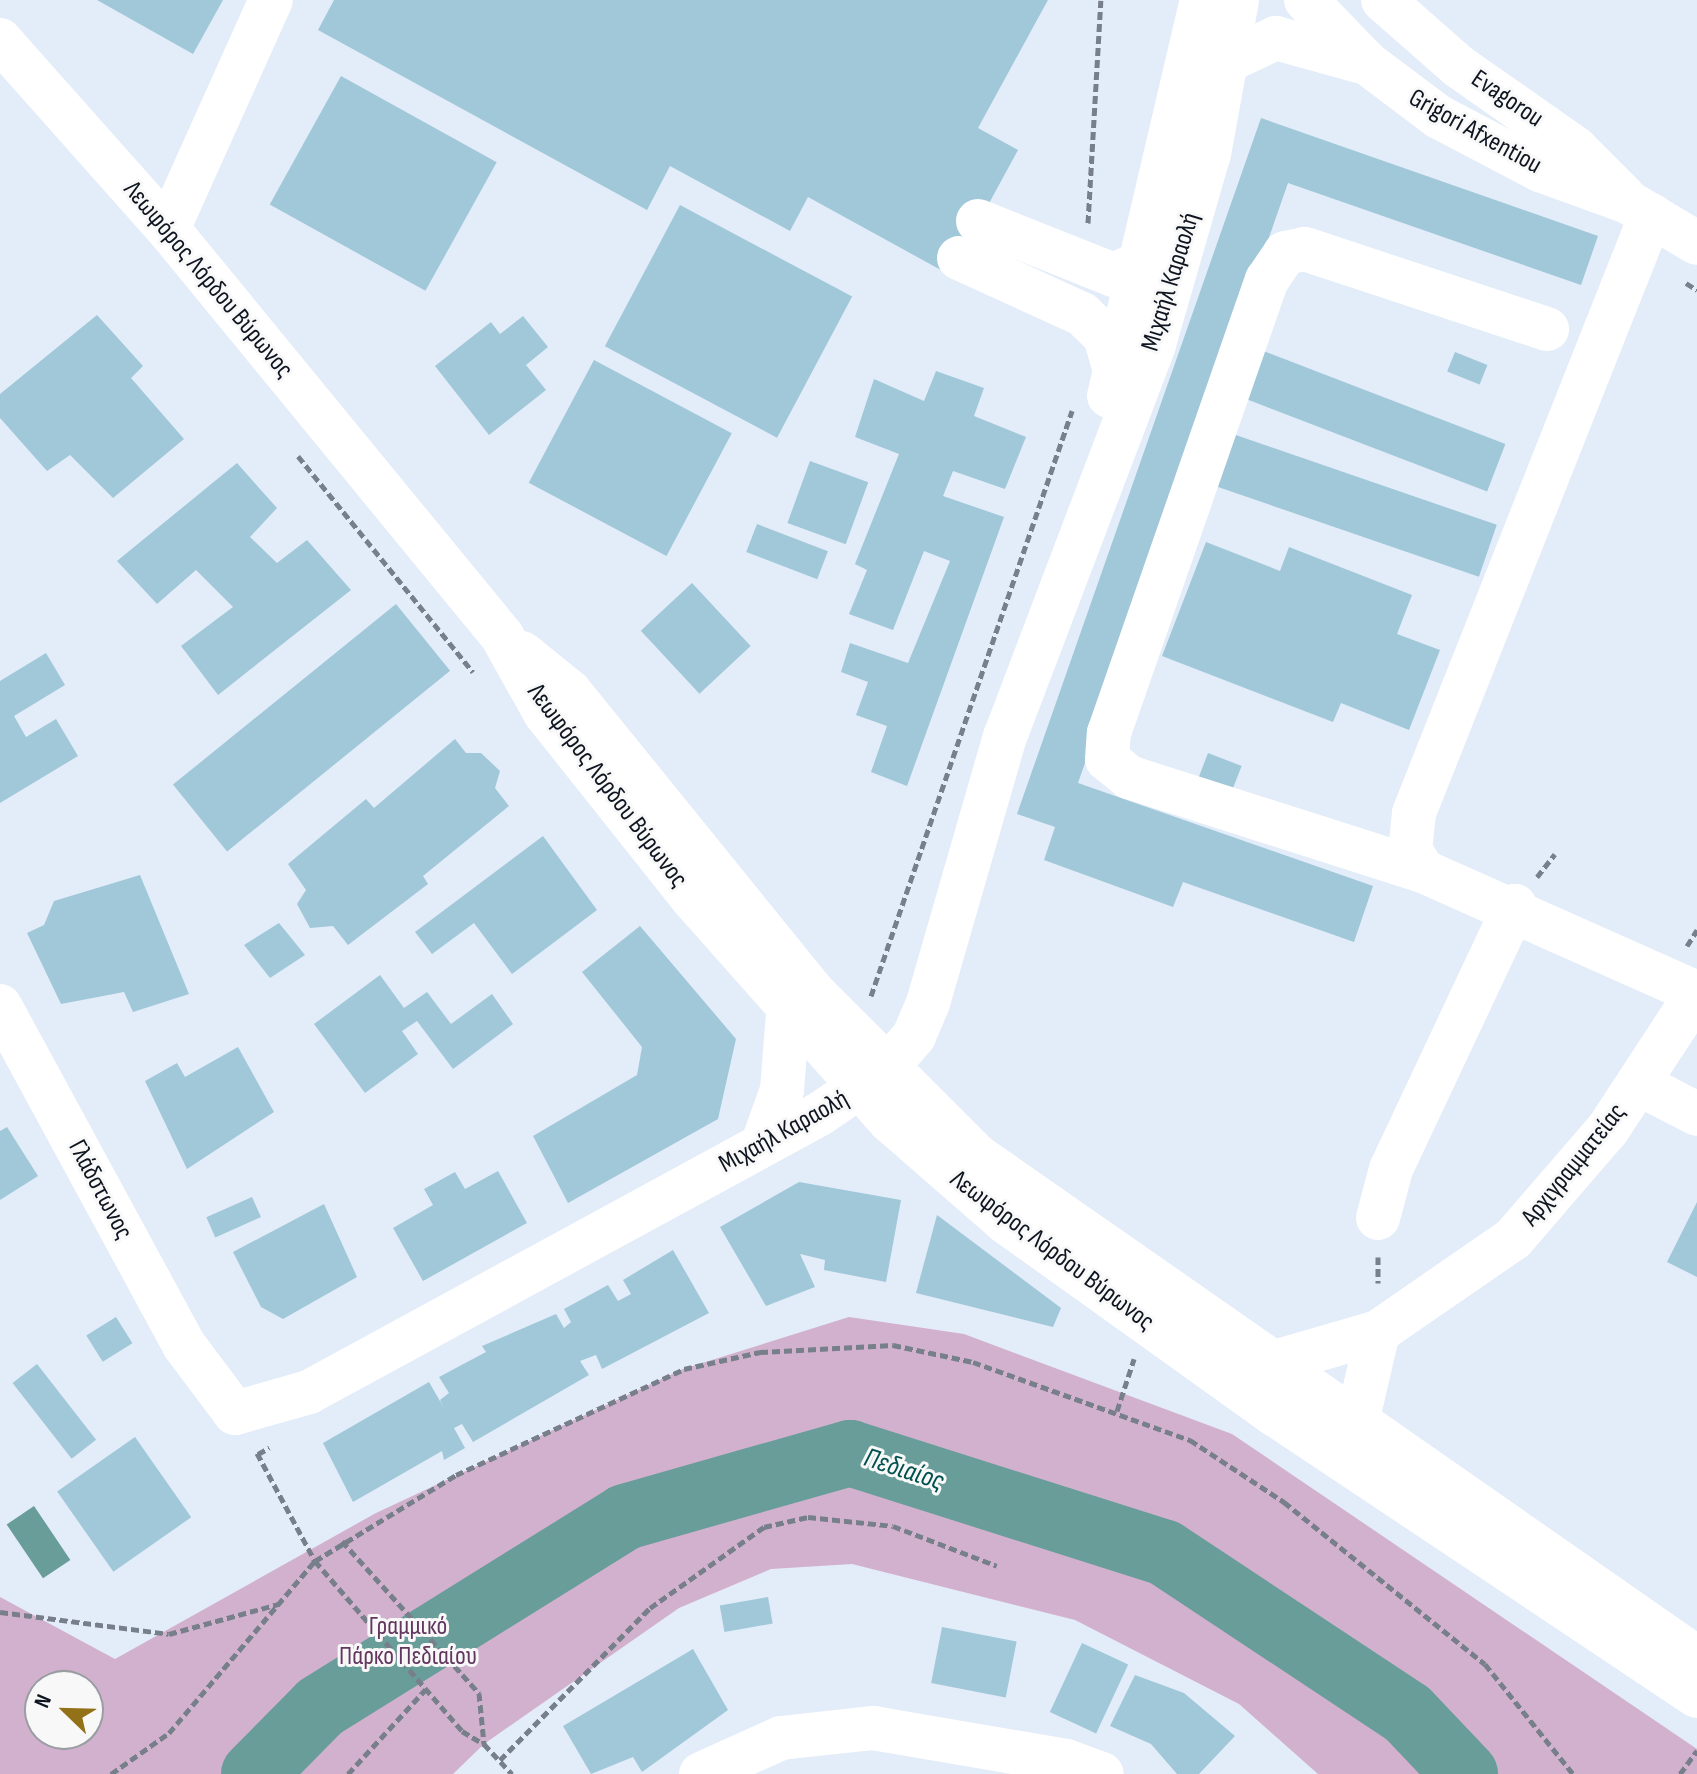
<!DOCTYPE html>
<meta charset="utf-8">
<style>
body{margin:0}
#map{position:relative;width:1697px;height:1774px;overflow:hidden;background:#e3ecf9;font-family:"Sofia Sans Condensed",sans-serif}
div>[style]{position:absolute}
[style*='--x']{left:calc(var(--x)*1px);top:calc(var(--y)*1px);width:calc(var(--w)*1px);rotate:calc(var(--a)*1deg)}
.green>*{inset:0;background:#d2b1cf}
.water>*{inset:0;background:#689d9a;transform-origin:0 0}
.river>*{height:66px;margin:-33px;padding:0 33px;transform-origin:33px;border-radius:33px;background:#689d9a}
.building>*{inset:0;background:#a0c8d9;transform-origin:0 0}
.path>*{height:5px;margin-top:-2.5px;transform-origin:0;background:repeating-linear-gradient(90deg,#777f8b 0 8px,transparent 0 12px)}
.minor>*{height:44px;margin:-22px;padding:0 22px;transform-origin:22px;border-radius:22px;background:#fff}
.major>*{height:44px;margin:-22px;padding:0 22px;transform-origin:22px;border-radius:22px;background:#fff}
span{translate:-50% -50%;white-space:nowrap;text-align:center;line-height:1.15;-webkit-text-stroke:6px #f8f8f8;paint-order:stroke}
.street-label{font-size:26px;color:#0e1520}
.park-label{font-size:26px;color:#62365f}
.water-label{font-size:28px;color:#00524f;font-style:italic}
.north{position:absolute;left:24px;top:1670px;width:80px;height:80px;box-sizing:border-box;background:#f8f8f8;border:2px solid #9a9da2;border-radius:50%;rotate:293deg;font-size:22px;font-weight:700;line-height:32px;text-align:center;color:#0e1520}
.north::after{content:'';display:block;margin:auto;width:28px;height:36px;background:#927118;clip-path:polygon(50% 0,100% 100%,50% 72%,0 100%)}
</style>
<div id="map">
<div class="green">
<i style="clip-path:polygon(evenodd,849px 1317px,964px 1334px,1232px 1434px,1697px 1749px,1697px 1774px,1318px 1774px,1239px 1704px,1075px 1620px,852px 1564px,771px 1569px,679px 1608px,484px 1744px,453px 1774px,0 1774px,0 1597px,115px 1659px,376px 1513px,683px 1369px,849px 1317px,88px 1686px,88px 1734px,40px 1734px,40px 1686px,88px 1686px)"></i>
</div>
<div class="water">
<i style="left:34px;top:1506px;width:65px;height:33px;rotate:56deg"></i>
</div>
<div class="river">
<i style="--x:254;--y:1774;--w:94;--a:-45.4"></i>
<i style="--x:320;--y:1707;--w:359;--a:-31.9"></i>
<i style="--x:625;--y:1517;--w:234;--a:-15.9"></i>
<i style="--x:850;--y:1453;--w:330;--a:17.6"></i>
<i style="--x:1165;--y:1553;--w:291;--a:33.5"></i>
<i style="--x:1408;--y:1714;--w:83;--a:46.5"></i>
</div>
<div class="building">
<i style="clip-path:polygon(97px 0,223px 0,193px 54px)"></i>
<i style="clip-path:polygon(334px 0,1048px 0,978px 128px,1018px 150px,950px 275px,808px 197px,790px 231px,670px 166px,647px 210px,318px 30px)"></i>
<i style="left:341px;top:76px;width:178px;height:147px;rotate:29deg"></i>
<i style="clip-path:polygon(1261px 118px,1598px 236px,1581px 285px,1288px 183px,1078px 783px,1373px 886px,1354px 942px,1183px 882px,1173px 907px,1044px 860px,1055px 827px,1017px 814px)"></i>
<i style="left:680px;top:205px;width:195px;height:160px;rotate:28deg"></i>
<i style="clip-path:polygon(97px 315px,143px 366px,131px 378px,184px 439px,113px 498px,70px 455px,47px 471px,0 418px,0 394px)"></i>
<i style="clip-path:polygon(523px 316px,548px 347px,526px 365px,546px 390px,489px 435px,435px 366px,491px 322px,500px 334px)"></i>
<i style="left:1258px;top:349px;width:265px;height:51px;rotate:21deg"></i>
<i style="left:1455px;top:352px;width:35px;height:21px;rotate:22deg"></i>
<i style="left:594px;top:360px;width:156px;height:139px;rotate:28deg"></i>
<i style="clip-path:polygon(936px 371px,984px 388px,974px 416px,1026px 437px,1005px 489px,953px 471px,943px 496px,1004px 517px,907px 786px,871px 772px,887px 726px,856px 715px,868px 682px,841px 672px,850px 643px,908px 663px,950px 561px,924px 551px,893px 630px,849px 614px,867px 570px,855px 564px,899px 454px,855px 437px,874px 379px,924px 401px)"></i>
<i style="left:1233px;top:434px;width:279px;height:55px;rotate:19deg"></i>
<i style="left:810px;top:461px;width:62px;height:66px;rotate:20deg"></i>
<i style="clip-path:polygon(237px 463px,277px 508px,250px 537px,277px 563px,307px 540px,351px 590px,218px 695px,181px 646px,233px 607px,196px 570px,157px 604px,117px 561px)"></i>
<i style="left:757px;top:524px;width:76px;height:30px;rotate:21deg"></i>
<i style="clip-path:polygon(1206px 542px,1280px 571px,1289px 547px,1412px 595px,1397px 634px,1440px 650px,1409px 730px,1341px 703px,1333px 722px,1162px 656px)"></i>
<i style="left:692px;top:583px;width:86px;height:70px;rotate:47deg"></i>
<i style="left:396px;top:604px;width:86px;height:287px;rotate:51deg"></i>
<i style="clip-path:polygon(46px 653px,65px 685px,14px 716px,26px 737px,56px 719px,78px 756px,0 803px,0 681px)"></i>
<i style="clip-path:polygon(455px 739px,466px 753px,481px 753px,500px 771px,495px 788px,509px 806px,423px 876px,428px 884px,348px 945px,333px 926px,310px 928px,297px 904px,306px 890px,288px 864px,366px 799px,374px 808px)"></i>
<i style="left:1208px;top:753px;width:36px;height:27px;rotate:21deg"></i>
<i style="clip-path:polygon(543px 836px,597px 910px,512px 974px,474px 923px,432px 954px,415px 932px)"></i>
<i style="clip-path:polygon(140px 875px,189px 994px,133px 1012px,124px 992px,61px 1004px,27px 933px,44px 925px,54px 901px)"></i>
<i style="clip-path:polygon(279px 923px,305px 955px,270px 978px,244px 945px)"></i>
<i style="clip-path:polygon(640px 926px,736px 1039px,718px 1119px,568px 1203px,533px 1136px,637px 1075px,642px 1047px,582px 972px)"></i>
<i style="clip-path:polygon(380px 975px,404px 1008px,427px 992px,451px 1024px,492px 994px,513px 1024px,453px 1069px,417px 1021px,402px 1031px,418px 1054px,365px 1093px,314px 1024px)"></i>
<i style="clip-path:polygon(238px 1047px,274px 1112px,187px 1169px,145px 1081px,177px 1063px,185px 1077px)"></i>
<i style="clip-path:polygon(7px 1127px,38px 1176px,0 1200px,0 1131px)"></i>
<i style="clip-path:polygon(498px 1171px,527px 1223px,423px 1281px,393px 1228px,433px 1205px,424px 1189px,455px 1172px,465px 1189px)"></i>
<i style="clip-path:polygon(799px 1182px,901px 1200px,886px 1282px,824px 1270px,825px 1260px,800px 1254px,815px 1287px,766px 1306px,720px 1227px)"></i>
<i style="left:252px;top:1197px;width:22px;height:50px;rotate:66deg"></i>
<i style="clip-path:polygon(1697px 1202px,1697px 1277px,1667px 1262px)"></i>
<i style="clip-path:polygon(324px 1204px,357px 1277px,283px 1319px,261px 1307px,233px 1252px)"></i>
<i style="clip-path:polygon(937px 1215px,1061px 1308px,1053px 1327px,916px 1293px)"></i>
<i style="clip-path:polygon(673px 1250px,709px 1313px,602px 1369px,596px 1355px,580px 1361px,589px 1375px,473px 1442px,462px 1424px,454px 1428px,465px 1448px,444px 1460px,442px 1451px,353px 1502px,323px 1443px,429px 1382px,444px 1408px,440px 1400px,449px 1393px,439px 1377px,486px 1352px,482px 1346px,556px 1314px,564px 1328px,571px 1322px,564px 1309px,608px 1285px,618px 1301px,631px 1294px,623px 1280px)"></i>
<i style="left:116px;top:1317px;width:31px;height:35px;rotate:58deg"></i>
<i style="left:37px;top:1364px;width:96px;height:31px;rotate:52deg"></i>
<i style="left:135px;top:1437px;width:98px;height:95px;rotate:55deg"></i>
<i style="left:768px;top:1597px;width:27px;height:49px;rotate:80deg"></i>
<i style="left:942px;top:1627px;width:76px;height:57px;rotate:11deg"></i>
<i style="left:1082px;top:1643px;width:51px;height:76px;rotate:25deg"></i>
<i style="clip-path:polygon(693px 1649px,728px 1710px,642px 1772px,633px 1757px,591px 1774px,563px 1726px)"></i>
<i style="clip-path:polygon(1135px 1675px,1184px 1693px,1235px 1736px,1199px 1774px,1177px 1774px,1151px 1744px,1110px 1726px)"></i>
</div>
<div class="path">
<i style="--x:1088;--y:223;--w:223;--a:-86.7"></i>
<i style="--x:1686;--y:283;--w:13;--a:32"></i>
<i style="--x:298;--y:456;--w:278;--a:51"></i>
<i style="--x:1537;--y:877;--w:29;--a:-52"></i>
<i style="--x:1687;--y:946;--w:19;--a:-58"></i>
<i style="--x:871;--y:996;--w:619;--a:-71.04"></i>
<i style="--x:1378;--y:1257;--w:26;--a:90"></i>
<i style="--x:1117;--y:1411;--w:55;--a:-71.9"></i>
<i style="--x:257;--y:1453;--w:123;--a:61.8"></i>
<i style="--x:315;--y:1561;--w:225;--a:49.1"></i>
<i style="--x:462;--y:1731;--w:26;--a:31"></i>
<i style="--x:258;--y:1454;--w:13;--a:-29"></i>
<i style="--x:342;--y:1541;--w:205;--a:48"></i>
<i style="--x:479;--y:1693;--w:51;--a:84.4"></i>
<i style="--x:484;--y:1744;--w:41;--a:47"></i>
<i style="--x:0;--y:1612;--w:170;--a:7.4"></i>
<i style="--x:169;--y:1634;--w:114;--a:-15.3"></i>
<i style="--x:500;--y:1760;--w:214;--a:-45.4"></i>
<i style="--x:650;--y:1608;--w:140;--a:-35.4"></i>
<i style="--x:764;--y:1527;--w:45;--a:-12.8"></i>
<i style="--x:808;--y:1517;--w:85;--a:6"></i>
<i style="--x:893;--y:1526;--w:111;--a:21"></i>
<i style="--x:111;--y:1774;--w:71;--a:-35.3"></i>
<i style="--x:169;--y:1733;--w:226;--a:-49.7"></i>
<i style="--x:315;--y:1561;--w:165;--a:-31.4"></i>
<i style="--x:456;--y:1475;--w:251;--a:-24.9"></i>
<i style="--x:684;--y:1369;--w:78;--a:-12.6"></i>
<i style="--x:760;--y:1352;--w:133;--a:-3"></i>
<i style="--x:893;--y:1345;--w:82;--a:12"></i>
<i style="--x:973;--y:1362;--w:231;--a:19.8"></i>
<i style="--x:1190;--y:1440;--w:113;--a:33.4"></i>
<i style="--x:1284;--y:1502;--w:258;--a:38.9"></i>
<i style="--x:1485;--y:1664;--w:141;--a:51.3"></i>
<i style="--x:348;--y:1774;--w:115;--a:-47.5"></i>
<i style="--x:1680;--y:1774;--w:29;--a:-54"></i>
</div>
<div class="minor">
<i style="--x:1306;--y:0;--w:88;--a:45.9"></i>
<i style="--x:1367;--y:63;--w:90;--a:36.9"></i>
<i style="--x:1439;--y:117;--w:114;--a:27.7"></i>
<i style="--x:1540;--y:170;--w:94;--a:20"></i>
<i style="--x:1628;--y:202;--w:80;--a:30.7"></i>
<i style="--x:1383;--y:0;--w:100;--a:41.3"></i>
<i style="--x:1458;--y:66;--w:143;--a:35"></i>
<i style="--x:1575;--y:148;--w:69;--a:45"></i>
<i style="--x:1229;--y:60;--w:52;--a:-25.1"></i>
<i style="--x:1276;--y:38;--w:89;--a:15.6"></i>
<i style="--x:1651;--y:215;--w:643;--a:111.62"></i>
<i style="--x:1414;--y:813;--w:37;--a:96"></i>
<i style="--x:1410;--y:850;--w:25;--a:58"></i>
<i style="--x:1423;--y:871;--w:300;--a:24"></i>
<i style="--x:978;--y:221;--w:146;--a:21.7"></i>
<i style="--x:1114;--y:275;--w:31;--a:-25"></i>
<i style="--x:168;--y:229;--w:251;--a:-65.8"></i>
<i style="--x:959;--y:258;--w:135;--a:24.5"></i>
<i style="--x:1082;--y:314;--w:32;--a:44"></i>
<i style="--x:1105;--y:336;--w:35;--a:74"></i>
<i style="--x:1109;--y:396;--w:407;--a:-76.8"></i>
<i style="--x:1423;--y:871;--w:309;--a:-162.3"></i>
<i style="--x:1129;--y:777;--w:28;--a:-141"></i>
<i style="--x:1107;--y:759;--w:26;--a:-86"></i>
<i style="--x:1109;--y:733;--w:480;--a:-70.8"></i>
<i style="--x:1267;--y:280;--w:32;--a:-56"></i>
<i style="--x:1285;--y:253;--w:20;--a:-11"></i>
<i style="--x:1305;--y:249;--w:255;--a:18.3"></i>
<i style="--x:0;--y:1006;--w:386;--a:61.5"></i>
<i style="--x:184;--y:1345;--w:85;--a:53.1"></i>
<i style="--x:235;--y:1413;--w:77;--a:-15.8"></i>
<i style="--x:309;--y:1392;--w:579;--a:-28.56"></i>
<i style="--x:818;--y:1115;--w:81;--a:-33.9"></i>
<i style="--x:885;--y:1070;--w:45;--a:-49.5"></i>
<i style="--x:914;--y:1036;--w:36;--a:-67"></i>
<i style="--x:928;--y:1003;--w:277;--a:-73.9"></i>
<i style="--x:1005;--y:737;--w:420;--a:-69.2"></i>
<i style="--x:1154;--y:344;--w:198;--a:-73.9"></i>
<i style="--x:1209;--y:154;--w:157;--a:-79.7"></i>
<i style="--x:1639;--y:1084;--w:65;--a:27.3"></i>
<i style="--x:1378;--y:1218;--w:51;--a:-75.1"></i>
<i style="--x:1391;--y:1169;--w:291;--a:-64.8"></i>
<i style="--x:1268;--y:1364;--w:115;--a:-16.2"></i>
<i style="--x:1378;--y:1332;--w:164;--a:-34.6"></i>
<i style="--x:1513;--y:1239;--w:145;--a:-49.2"></i>
<i style="--x:1608;--y:1129;--w:163;--a:-56.8"></i>
<i style="--x:1357;--y:1422;--w:92;--a:-76.9"></i>
<i style="--x:701;--y:1774;--w:88;--a:-24.2"></i>
<i style="--x:781;--y:1738;--w:93;--a:-6.2"></i>
<i style="--x:873;--y:1728;--w:196;--a:9.7"></i>
<i style="--x:1066;--y:1761;--w:38;--a:20"></i>
</div>
<div class="major">
<i style="--x:0;--y:40;--w:253;--a:48.4"></i>
<i style="--x:168;--y:229;--w:527;--a:50.63"></i>
<i style="--x:502;--y:636;--w:88;--a:60.8"></i>
<i style="--x:545;--y:713;--w:236;--a:51.5"></i>
<i style="--x:692;--y:898;--w:298;--a:48.4"></i>
<i style="--x:890;--y:1121;--w:154;--a:41"></i>
<i style="--x:1006;--y:1222;--w:332;--a:35.6"></i>
<i style="--x:1276;--y:1415;--w:506;--a:33.72"></i>
<i style="--x:522;--y:653;--w:62;--a:39.1"></i>
<i style="--x:570;--y:692;--w:385;--a:51"></i>
<i style="--x:812;--y:991;--w:233;--a:45"></i>
<i style="--x:977;--y:1156;--w:878;--a:34.89"></i>
<i style="--x:763;--y:1143;--w:56;--a:-70.3"></i>
<i style="--x:782;--y:1090;--w:76;--a:-85.5"></i>
</div>
<div class="street-label">
<span style="left:1507px;top:99px;rotate:34deg">Evagorou</span>
<span style="left:1475px;top:132px;rotate:29deg">Grigori Afxentiou</span>
<span style="left:208px;top:280px;rotate:50deg">Λεωφόρος Λόρδου Βύρωνος</span>
<span style="left:1171px;top:282px;rotate:-73deg">Μιχαήλ Καραολή</span>
<span style="left:607px;top:786px;rotate:53deg">Λεωφόρος Λόρδου Βύρωνος</span>
<span style="left:784px;top:1132px;rotate:-29deg">Μιχαήλ Καραολή</span>
<span style="left:1574px;top:1165px;rotate:-51deg">Αρχιγραμματείας</span>
<span style="left:100px;top:1190px;rotate:62deg">Γλάδστωνος</span>
<span style="left:1052px;top:1251px;rotate:37deg">Λεωφόρος Λόρδου Βύρωνος</span>
</div>
<div class="park-label">
<span style="left:408px;top:1642px">Γραμμικό<br>Πάρκο Πεδιαίου</span>
</div>
<div class="water-label">
<span style="left:904px;top:1470px;rotate:18deg">Πεδιαίος</span>
</div>
<div class="north">N</div>
</div>
